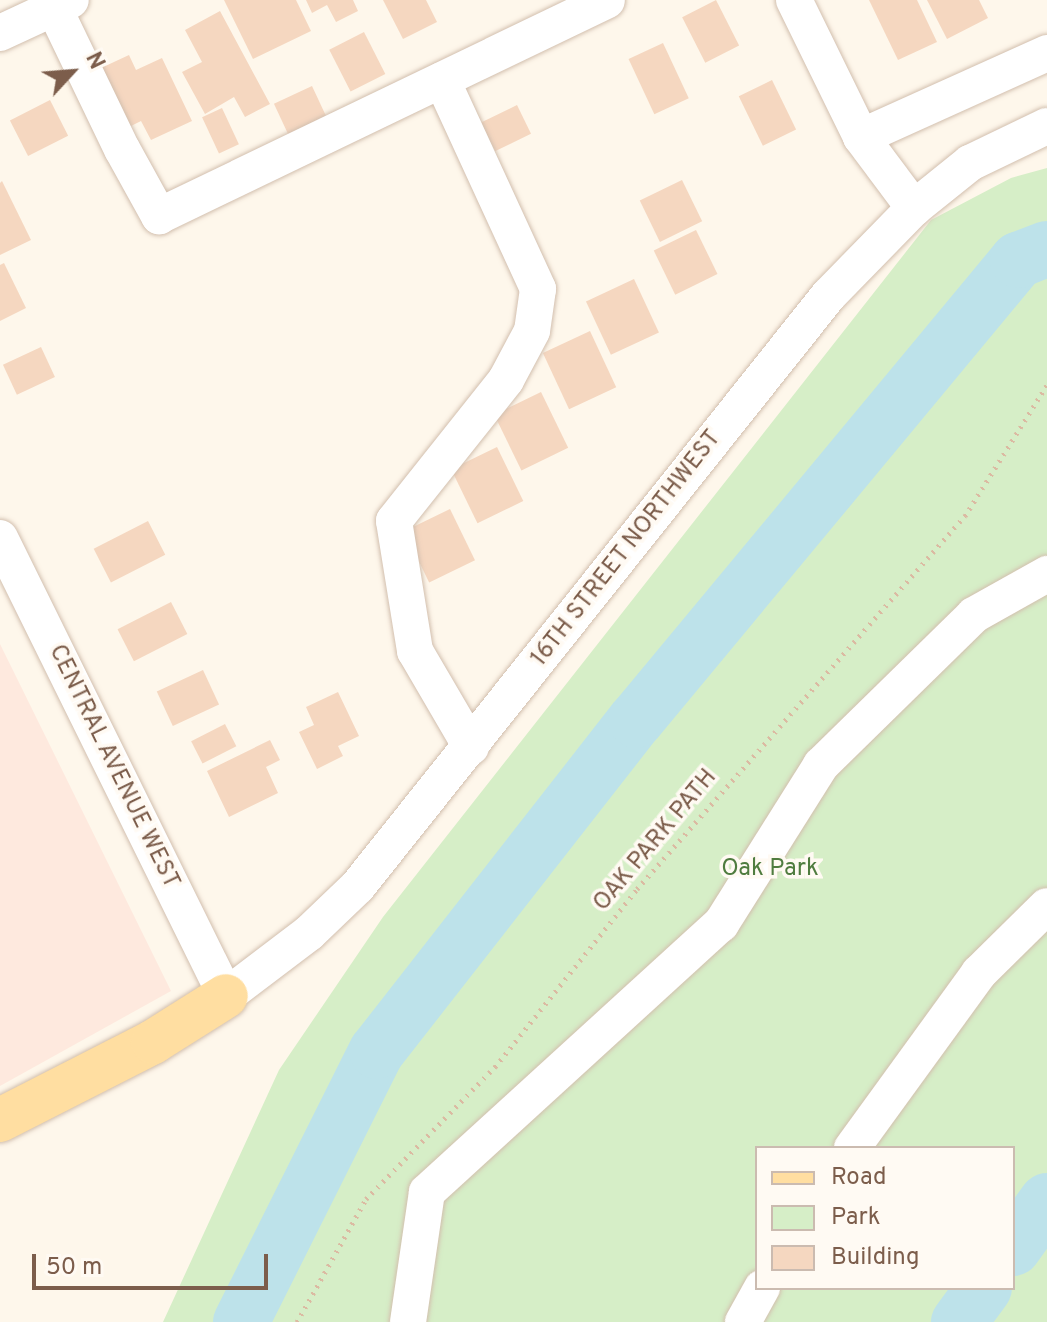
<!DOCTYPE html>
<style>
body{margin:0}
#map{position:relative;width:1047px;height:1322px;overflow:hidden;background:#fef7eb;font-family:Overpass,sans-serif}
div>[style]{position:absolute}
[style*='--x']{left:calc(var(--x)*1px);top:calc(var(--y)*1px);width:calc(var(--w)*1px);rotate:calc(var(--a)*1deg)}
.commercial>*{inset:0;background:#fee9de}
.green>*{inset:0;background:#d6eec7}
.river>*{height:56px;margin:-28px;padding:0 28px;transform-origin:28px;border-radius:28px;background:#bde2ea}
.building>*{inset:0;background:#f5d7c0;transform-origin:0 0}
.path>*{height:5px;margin-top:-2.5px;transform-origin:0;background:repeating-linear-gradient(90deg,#dbbaa2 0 2px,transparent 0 8px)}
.roads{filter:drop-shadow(0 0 2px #d2bfae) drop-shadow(0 0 2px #d2bfae)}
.minor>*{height:36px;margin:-18px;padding:0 18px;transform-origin:18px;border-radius:18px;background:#fff}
.major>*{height:44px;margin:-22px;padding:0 22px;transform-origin:22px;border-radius:22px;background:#ffdea1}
span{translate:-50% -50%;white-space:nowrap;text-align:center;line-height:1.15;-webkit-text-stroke:7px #fffaf3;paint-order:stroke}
.street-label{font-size:24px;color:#7c5d4b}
.park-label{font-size:24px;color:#4f7c3f}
.legend{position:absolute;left:755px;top:1146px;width:260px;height:144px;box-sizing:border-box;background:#fffaf3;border:2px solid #cbbbb0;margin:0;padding:10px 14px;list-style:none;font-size:24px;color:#7c5d4b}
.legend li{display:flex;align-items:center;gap:16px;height:40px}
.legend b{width:40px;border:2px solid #cbbbb0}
.north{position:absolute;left:32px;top:32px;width:80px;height:80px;-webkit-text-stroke:6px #fffaf3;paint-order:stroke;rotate:64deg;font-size:22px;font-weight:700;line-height:32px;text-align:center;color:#7c5d4b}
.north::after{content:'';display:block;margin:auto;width:28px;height:36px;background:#7c5d4b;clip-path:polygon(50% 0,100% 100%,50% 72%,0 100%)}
.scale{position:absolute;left:32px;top:1254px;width:236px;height:36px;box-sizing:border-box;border:4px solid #7c5d4b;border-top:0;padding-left:10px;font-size:24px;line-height:28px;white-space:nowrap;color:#7c5d4b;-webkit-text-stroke:6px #fffaf3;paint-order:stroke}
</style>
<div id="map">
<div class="commercial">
<i style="clip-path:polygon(0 644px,171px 991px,0 1086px)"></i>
</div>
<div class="green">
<i style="clip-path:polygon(evenodd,1047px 168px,1047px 1322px,163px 1322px,279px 1070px,383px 917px,931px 220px,1011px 178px,1047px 168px,757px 1148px,1013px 1148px,1013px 1288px,757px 1288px,757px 1148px)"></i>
</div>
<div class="river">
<i style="--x:1013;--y:1248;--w:58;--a:-54.1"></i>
<i style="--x:241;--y:1322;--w:303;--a:-63.4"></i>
<i style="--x:377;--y:1051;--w:420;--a:-52"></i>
<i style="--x:636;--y:720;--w:598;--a:-50.29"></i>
<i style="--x:1018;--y:260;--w:31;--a:-21"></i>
<i style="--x:959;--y:1322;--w:42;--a:-53.7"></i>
</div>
<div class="building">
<i style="clip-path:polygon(224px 0,296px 0,311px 31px,253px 59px)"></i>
<i style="clip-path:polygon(306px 0,353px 0,358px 11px,336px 22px,327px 5px,312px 13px)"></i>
<i style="clip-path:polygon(383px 0,426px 0,437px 22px,403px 39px)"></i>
<i style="left:716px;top:0;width:51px;height:38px;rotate:63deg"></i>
<i style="clip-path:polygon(869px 0,917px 0,937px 42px,898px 60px)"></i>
<i style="clip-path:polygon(927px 0,979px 0,988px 18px,947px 39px)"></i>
<i style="clip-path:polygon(220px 11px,270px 104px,245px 117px,234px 97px,205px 114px,182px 72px,202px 62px,185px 30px)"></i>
<i style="left:364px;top:32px;width:47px;height:39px;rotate:63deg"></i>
<i style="left:663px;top:43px;width:61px;height:38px;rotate:65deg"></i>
<i style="clip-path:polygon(129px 55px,136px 70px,162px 58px,192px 121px,151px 140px,141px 121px,129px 127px,101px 68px)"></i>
<i style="left:772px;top:80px;width:55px;height:37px;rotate:64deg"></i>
<i style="left:312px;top:86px;width:42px;height:42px;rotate:65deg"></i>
<i style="left:50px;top:100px;width:40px;height:45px;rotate:63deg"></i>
<i style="left:517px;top:105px;width:32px;height:40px;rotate:64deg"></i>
<i style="left:222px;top:108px;width:40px;height:22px;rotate:65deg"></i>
<i style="left:682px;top:180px;width:46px;height:47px;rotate:64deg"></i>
<i style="clip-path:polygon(2px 181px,31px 240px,0 255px,0 183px)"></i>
<i style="left:696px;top:230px;width:49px;height:47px;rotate:64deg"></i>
<i style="clip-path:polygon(4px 263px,26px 308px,0 321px,0 265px)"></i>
<i style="left:634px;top:279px;width:59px;height:53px;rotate:65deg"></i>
<i style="left:590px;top:331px;width:62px;height:52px;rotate:65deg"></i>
<i style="left:41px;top:347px;width:33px;height:42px;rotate:65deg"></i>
<i style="left:541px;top:392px;width:62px;height:52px;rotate:64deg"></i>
<i style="left:497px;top:447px;width:60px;height:51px;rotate:64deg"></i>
<i style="left:450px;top:509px;width:57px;height:51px;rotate:64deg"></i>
<i style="left:148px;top:521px;width:38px;height:61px;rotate:63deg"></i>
<i style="left:171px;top:602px;width:36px;height:60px;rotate:63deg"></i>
<i style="left:203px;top:670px;width:38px;height:51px;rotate:65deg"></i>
<i style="clip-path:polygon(338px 692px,359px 736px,338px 746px,343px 756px,317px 769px,299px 732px,314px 725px,306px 707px)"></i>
<i style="left:225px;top:724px;width:25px;height:38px;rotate:63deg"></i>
<i style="clip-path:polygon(270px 740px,280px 760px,266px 767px,278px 793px,229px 817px,207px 771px)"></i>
</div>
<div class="path">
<i style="--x:297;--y:1322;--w:141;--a:-60.7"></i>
<i style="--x:366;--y:1199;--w:185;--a:-45.7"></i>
<i style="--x:495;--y:1067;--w:228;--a:-51.4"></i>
<i style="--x:637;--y:889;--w:497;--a:-48.7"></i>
<i style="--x:965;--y:516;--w:155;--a:-58"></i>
</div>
<div class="roads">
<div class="minor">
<i style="--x:794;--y:0;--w:153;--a:63.9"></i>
<i style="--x:861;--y:137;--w:89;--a:53.3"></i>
<i style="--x:54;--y:8;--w:157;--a:64.3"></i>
<i style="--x:122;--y:149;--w:77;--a:61.1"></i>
<i style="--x:159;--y:216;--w:497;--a:-25.7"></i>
<i style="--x:0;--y:33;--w:78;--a:-24.9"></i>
<i style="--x:442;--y:80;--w:230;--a:65.3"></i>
<i style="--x:538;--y:289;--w:42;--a:98.1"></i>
<i style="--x:532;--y:331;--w:55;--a:118"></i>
<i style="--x:506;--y:380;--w:180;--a:128.5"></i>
<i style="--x:394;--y:521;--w:132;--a:80.8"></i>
<i style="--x:415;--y:651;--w:111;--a:59.7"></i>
<i style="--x:861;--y:137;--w:204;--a:-24.3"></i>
<i style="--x:0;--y:538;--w:511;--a:63.74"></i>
<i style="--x:226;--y:996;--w:104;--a:-37.2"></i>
<i style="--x:309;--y:933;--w:68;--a:-43.8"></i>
<i style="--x:358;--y:886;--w:754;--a:-51.46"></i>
<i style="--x:828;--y:296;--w:123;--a:-45.7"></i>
<i style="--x:914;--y:208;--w:72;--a:-38.8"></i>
<i style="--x:970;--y:163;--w:85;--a:-25.7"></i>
<i style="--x:852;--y:1148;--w:216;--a:-54"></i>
<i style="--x:979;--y:973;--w:95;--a:-44.6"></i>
<i style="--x:408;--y:1322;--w:131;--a:-81.7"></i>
<i style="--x:427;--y:1192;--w:398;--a:-42.4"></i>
<i style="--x:721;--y:924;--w:188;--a:-57.8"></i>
<i style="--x:821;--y:765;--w:214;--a:-44.4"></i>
<i style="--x:974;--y:615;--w:84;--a:-29.3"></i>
<i style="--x:743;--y:1322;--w:39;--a:-61"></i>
</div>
<div class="major">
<i style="--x:0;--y:1120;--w:172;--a:-27"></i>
<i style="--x:153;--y:1042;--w:86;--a:-32.2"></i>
</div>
</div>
<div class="street-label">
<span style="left:627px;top:549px;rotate:-52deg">16TH STREET NORTHWEST</span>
<span style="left:113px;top:767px;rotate:64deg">CENTRAL AVENUE WEST</span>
<span style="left:656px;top:841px;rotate:-50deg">OAK PARK PATH</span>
</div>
<div class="park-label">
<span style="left:770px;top:870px">Oak Park</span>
</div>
<ul class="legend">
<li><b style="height:10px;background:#ffdea1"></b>Road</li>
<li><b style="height:22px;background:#d6eec7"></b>Park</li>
<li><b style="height:22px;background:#f5d7c0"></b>Building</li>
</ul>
<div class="north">N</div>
<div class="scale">50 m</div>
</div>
